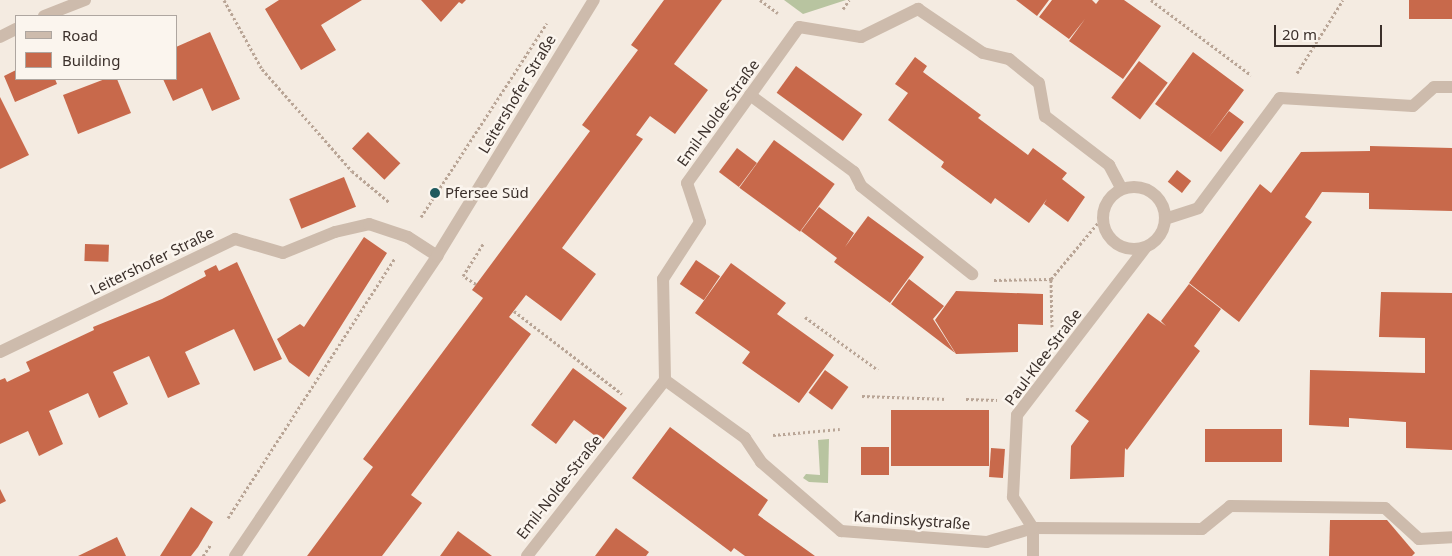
<!DOCTYPE html>
<meta charset="utf-8">
<style>
body{margin:0}
#map{position:relative;width:1452px;height:556px;overflow:hidden;background:#f4ebe1;font-family:"Noto Sans",sans-serif}
div>[style]{position:absolute}
[style*='--x']{left:calc(var(--x)*1px);top:calc(var(--y)*1px);width:calc(var(--w)*1px);rotate:calc(var(--a)*1deg)}
.green>*{inset:0;background:#b8c4a0}
.building>*{inset:0;background:#c8694b;transform-origin:0 0}
.path>*{height:3px;margin-top:-1.5px;transform-origin:0;background:repeating-linear-gradient(90deg,#b9a596 0 2.5px,transparent 0 5px)}
.service>*{height:12px;margin:-6px;padding:0 6px;transform-origin:6px;border-radius:6px;background:#cdbbac}
.minor>*{height:12px;margin:-6px;padding:0 6px;transform-origin:6px;border-radius:6px;background:#cdbbac}
.minor>.ring{margin:-6px;padding:0;box-sizing:content-box;background:none;border:12px solid #cdbbac;border-radius:50%}
.tertiary>*{height:12px;margin:-6px;padding:0 6px;transform-origin:6px;border-radius:6px;background:#cdbbac}
.dots>*{width:14px;height:14px;translate:-50% -50%;box-sizing:border-box;border:2px solid #fbf5ee;border-radius:50%}
span{translate:-50% -50%;white-space:nowrap;text-align:center;line-height:1.15;-webkit-text-stroke:5px #fbf5ee;paint-order:stroke}
.street-label{font-size:15px;color:#3b302b}
.poi-label{font-size:15px;color:#3b302b}
.left{translate:0 -50%;text-align:left}
.legend{position:absolute;left:15px;top:15px;width:162px;height:65px;box-sizing:border-box;background:#fbf5ee;border:1px solid #aea6a0;margin:0;padding:6px 9px;list-style:none;font-size:15px;color:#3b302b}
.legend li{display:flex;align-items:center;gap:10px;height:25px}
.legend b{width:25px;border:1px solid #aea6a0}
.scale{position:absolute;left:1274px;top:25px;width:108px;height:22px;box-sizing:border-box;border:2px solid #3b302b;border-top:0;padding-left:6px;font-size:15px;line-height:18px;white-space:nowrap;color:#3b302b;-webkit-text-stroke:4px #fbf5ee;paint-order:stroke}
</style>
<div id="map">
<div class="green">
<i style="clip-path:polygon(784px 0,846px 0,803px 14px)"></i>
<i style="clip-path:polygon(829px 439px,828px 483px,809px 482px,803px 478px,806px 474px,820px 475px,818px 440px)"></i>
</div>
<div class="building">
<i style="clip-path:polygon(279px 0,362px 0,321px 25px,336px 50px,301px 70px,265px 9px)"></i>
<i style="clip-path:polygon(421px 0,466px 0,462px 4px,459px 2px,441px 22px)"></i>
<i style="clip-path:polygon(664px 0,722px 0,674px 64px,708px 90px,675px 134px,650px 116px,636px 135px,643px 139px,562px 248px,596px 274px,561px 321px,526px 295px,509px 317px,531px 334px,411px 495px,422px 503px,382px 556px,307px 556px,373px 467px,363px 459px,483px 298px,472px 290px,590px 131px,582px 125px,638px 50px,631px 45px)"></i>
<i style="clip-path:polygon(1016px 0,1049px 0,1037px 16px)"></i>
<i style="clip-path:polygon(1052px 0,1092px 0,1096px 4px,1099px 0,1124px 0,1161px 26px,1123px 79px,1069px 41px,1085px 19px,1069px 39px,1039px 17px)"></i>
<i style="left:1409px;top:0;width:43px;height:19px"></i>
<i style="clip-path:polygon(210px 32px,240px 99px,212px 111px,202px 88px,173px 101px,163px 79px,176px 79px,176px 47px)"></i>
<i style="clip-path:polygon(1193px 52px,1244px 90px,1209px 137px,1229px 111px,1244px 122px,1221px 152px,1155px 104px)"></i>
<i style="clip-path:polygon(915px 57px,927px 66px,923px 72px,981px 115px,978px 118px,1028px 155px,1033px 148px,1067px 173px,1062px 179px,1085px 197px,1068px 222px,1044px 204px,1047px 199px,1029px 223px,995px 198px,991px 204px,941px 167px,944px 162px,888px 120px,908px 93px,895px 84px)"></i>
<i style="left:1139px;top:61px;width:36px;height:46px;rotate:37deg"></i>
<i style="left:796px;top:66px;width:82px;height:33px;rotate:36deg"></i>
<i style="clip-path:polygon(16px 70px,16px 79px,55px 79px,57px 84px,15px 102px,4px 76px)"></i>
<i style="clip-path:polygon(105px 79px,117px 79px,131px 113px,78px 134px,63px 95px)"></i>
<i style="clip-path:polygon(0 97px,29px 155px,0 169px)"></i>
<i style="left:368px;top:132px;width:45px;height:23px;rotate:44deg"></i>
<i style="left:774px;top:140px;width:75px;height:59px;rotate:36deg"></i>
<i style="clip-path:polygon(1370px 146px,1452px 148px,1452px 211px,1369px 209px,1369px 193px,1322px 192px,1305px 217px,1312px 222px,1239px 322px,1189px 283px,1260px 184px,1271px 193px,1301px 152px,1370px 151px)"></i>
<i style="left:737px;top:148px;width:25px;height:30px;rotate:37deg"></i>
<i style="left:1177px;top:170px;width:18px;height:15px;rotate:38deg"></i>
<i style="left:344px;top:177px;width:32px;height:59px;rotate:68deg"></i>
<i style="clip-path:polygon(819px 207px,854px 233px,845px 247px,868px 216px,924px 257px,890px 303px,834px 262px,837px 258px,801px 231px)"></i>
<i style="clip-path:polygon(364px 237px,387px 253px,309px 377px,289px 362px,277px 339px,300px 324px,304px 327px)"></i>
<i style="left:85px;top:244px;width:24px;height:17px;rotate:2deg"></i>
<i style="left:696px;top:260px;width:29px;height:29px;rotate:34deg"></i>
<i style="clip-path:polygon(237px 262px,282px 359px,254px 371px,234px 329px,185px 352px,200px 384px,168px 398px,149px 356px,113px 372px,128px 404px,99px 418px,88px 393px,49px 411px,63px 444px,39px 456px,28px 431px,0 444px,0 380px,5px 378px,7px 382px,30px 371px,26px 362px,94px 330px,93px 327px,162px 299px,206px 276px,204px 271px,216px 265px,219px 271px)"></i>
<i style="clip-path:polygon(731px 263px,786px 303px,777px 314px,834px 355px,799px 403px,742px 363px,750px 352px,695px 313px)"></i>
<i style="clip-path:polygon(909px 279px,944px 306px,933px 319px,955px 353px,891px 304px)"></i>
<i style="clip-path:polygon(1189px 284px,1221px 309px,1194px 346px,1200px 351px,1127px 450px,1125px 448px,1124px 477px,1070px 479px,1071px 446px,1089px 421px,1075px 411px,1148px 313px,1166px 326px,1161px 321px)"></i>
<i style="clip-path:polygon(956px 291px,1043px 294px,1043px 325px,1018px 324px,1018px 352px,956px 354px,935px 320px)"></i>
<i style="clip-path:polygon(1381px 292px,1452px 293px,1452px 450px,1406px 448px,1406px 422px,1349px 418px,1349px 427px,1309px 425px,1310px 370px,1425px 373px,1425px 338px,1379px 337px)"></i>
<i style="clip-path:polygon(573px 368px,627px 408px,602px 441px,574px 420px,556px 444px,531px 425px)"></i>
<i style="left:825px;top:370px;width:29px;height:28px;rotate:36deg"></i>
<i style="left:891px;top:410px;width:98px;height:56px"></i>
<i style="clip-path:polygon(670px 427px,768px 500px,758px 515px,815px 556px,745px 556px,734px 548px,731px 552px,632px 478px)"></i>
<i style="left:1205px;top:429px;width:77px;height:33px"></i>
<i style="left:861px;top:447px;width:28px;height:28px"></i>
<i style="left:991px;top:448px;width:14px;height:29px;rotate:4deg"></i>
<i style="clip-path:polygon(0 489px,6px 501px,0 504px)"></i>
<i style="clip-path:polygon(191px 507px,213px 522px,198px 547px,191px 556px,160px 556px)"></i>
<i style="clip-path:polygon(1330px 520px,1387px 520px,1415px 553px,1412px 556px,1329px 556px)"></i>
<i style="clip-path:polygon(616px 528px,649px 552px,646px 556px,595px 556px)"></i>
<i style="clip-path:polygon(458px 531px,473px 542px,492px 556px,440px 556px)"></i>
<i style="clip-path:polygon(117px 537px,126px 556px,78px 556px,111px 540px)"></i>
</div>
<div class="path">
<i style="--x:224;--y:0;--w:79;--a:61.2"></i>
<i style="--x:262;--y:69;--w:136;--a:48.6"></i>
<i style="--x:352;--y:171;--w:48;--a:40"></i>
<i style="--x:760;--y:0;--w:22;--a:36"></i>
<i style="--x:1151;--y:0;--w:125;--a:36.9"></i>
<i style="--x:843;--y:9;--w:11;--a:-56"></i>
<i style="--x:1297;--y:73;--w:86;--a:-57.8"></i>
<i style="--x:421;--y:217;--w:231;--a:-57"></i>
<i style="--x:994;--y:280;--w:57;--a:-1"></i>
<i style="--x:476;--y:284;--w:15;--a:-148"></i>
<i style="--x:463;--y:276;--w:38;--a:-58"></i>
<i style="--x:514;--y:311;--w:136;--a:37.5"></i>
<i style="--x:805;--y:317;--w:90;--a:36"></i>
<i style="--x:1052;--y:327;--w:48;--a:-91.2"></i>
<i style="--x:1051;--y:279;--w:80;--a:-50.1"></i>
<i style="--x:862;--y:396;--w:85;--a:2"></i>
<i style="--x:966;--y:399;--w:31;--a:2"></i>
<i style="--x:773;--y:435;--w:67;--a:-5.1"></i>
<i style="--x:228;--y:518;--w:309;--a:-57.3"></i>
<i style="--x:203;--y:556;--w:14;--a:-56"></i>
</div>
<div class="service">
<i style="--x:750;--y:95;--w:129;--a:36.5"></i>
<i style="--x:854;--y:172;--w:16;--a:63"></i>
<i style="--x:861;--y:186;--w:142;--a:38.4"></i>
<i style="--x:0;--y:352;--w:261;--a:-25.7"></i>
<i style="--x:235;--y:239;--w:50;--a:16.3"></i>
<i style="--x:283;--y:253;--w:56;--a:-22"></i>
<i style="--x:335;--y:232;--w:35;--a:-13"></i>
<i style="--x:369;--y:224;--w:41;--a:18.4"></i>
<i style="--x:408;--y:237;--w:35;--a:33"></i>
</div>
<div class="minor">
<i style="--x:44;--y:16;--w:44;--a:-21.3"></i>
<i style="--x:0;--y:37;--w:18;--a:-27"></i>
<i class="ring" style="left:1103px;top:187px;width:50px;height:50px"></i>
<i style="--x:1165;--y:219;--w:35;--a:-18"></i>
<i style="--x:1198;--y:208;--w:137;--a:-53.3"></i>
<i style="--x:1280;--y:98;--w:133;--a:3.4"></i>
<i style="--x:1413;--y:106;--w:28;--a:-42"></i>
<i style="--x:1434;--y:87;--w:18;--a:0"></i>
<i style="--x:665;--y:380;--w:99;--a:35.9"></i>
<i style="--x:745;--y:438;--w:29;--a:56"></i>
<i style="--x:761;--y:462;--w:106;--a:40.8"></i>
<i style="--x:841;--y:531;--w:146;--a:4.3"></i>
<i style="--x:987;--y:542;--w:48;--a:-16.9"></i>
<i style="--x:1033;--y:528;--w:169;--a:0.3"></i>
<i style="--x:1202;--y:529;--w:36;--a:-39"></i>
<i style="--x:1230;--y:506;--w:155;--a:0.7"></i>
<i style="--x:1385;--y:508;--w:46;--a:42.4"></i>
<i style="--x:1419;--y:539;--w:33;--a:-3"></i>
<i style="--x:527;--y:556;--w:224;--a:-51.9"></i>
<i style="--x:665;--y:380;--w:101;--a:-91.1"></i>
<i style="--x:663;--y:279;--w:68;--a:-57"></i>
<i style="--x:700;--y:222;--w:41;--a:-108.4"></i>
<i style="--x:687;--y:183;--w:192;--a:-54.3"></i>
<i style="--x:799;--y:27;--w:63;--a:9.2"></i>
<i style="--x:861;--y:37;--w:64;--a:-26.2"></i>
<i style="--x:918;--y:9;--w:78;--a:34.1"></i>
<i style="--x:983;--y:53;--w:27;--a:13"></i>
<i style="--x:1009;--y:59;--w:38;--a:39"></i>
<i style="--x:1039;--y:83;--w:34;--a:80"></i>
<i style="--x:1045;--y:116;--w:81;--a:37.4"></i>
<i style="--x:1109;--y:165;--w:27;--a:62"></i>
<i style="--x:1033;--y:556;--w:28;--a:-90"></i>
<i style="--x:1033;--y:528;--w:37;--a:-123"></i>
<i style="--x:1013;--y:497;--w:82;--a:-87.2"></i>
<i style="--x:1017;--y:415;--w:210;--a:-52.5"></i>
</div>
<div class="tertiary">
<i style="--x:235;--y:556;--w:362;--a:-56"></i>
<i style="--x:437;--y:256;--w:300;--a:-58.5"></i>
</div>
<div class="dots">
<i style="left:435px;top:193px;background:#1f5a5e"></i>
</div>
<div class="street-label">
<span style="left:517px;top:94px;rotate:-59deg">Leitershofer Straße</span>
<span style="left:718px;top:113px;rotate:-54deg">Emil-Nolde-Straße</span>
<span style="left:152px;top:261px;rotate:-26deg">Leitershofer Straße</span>
<span style="left:1043px;top:357px;rotate:-53deg">Paul-Klee-Straße</span>
<span style="left:559px;top:487px;rotate:-52deg">Emil-Nolde-Straße</span>
<span style="left:912px;top:520px;rotate:4deg">Kandinskystraße</span>
</div>
<div class="poi-label">
<span class="left" style="left:445px;top:193px">Pfersee Süd</span>
</div>
<ul class="legend">
<li><b style="height:6px;background:#cdbbac"></b>Road</li>
<li><b style="height:14px;background:#c8694b"></b>Building</li>
</ul>
<div class="scale">20 m</div>
</div>
